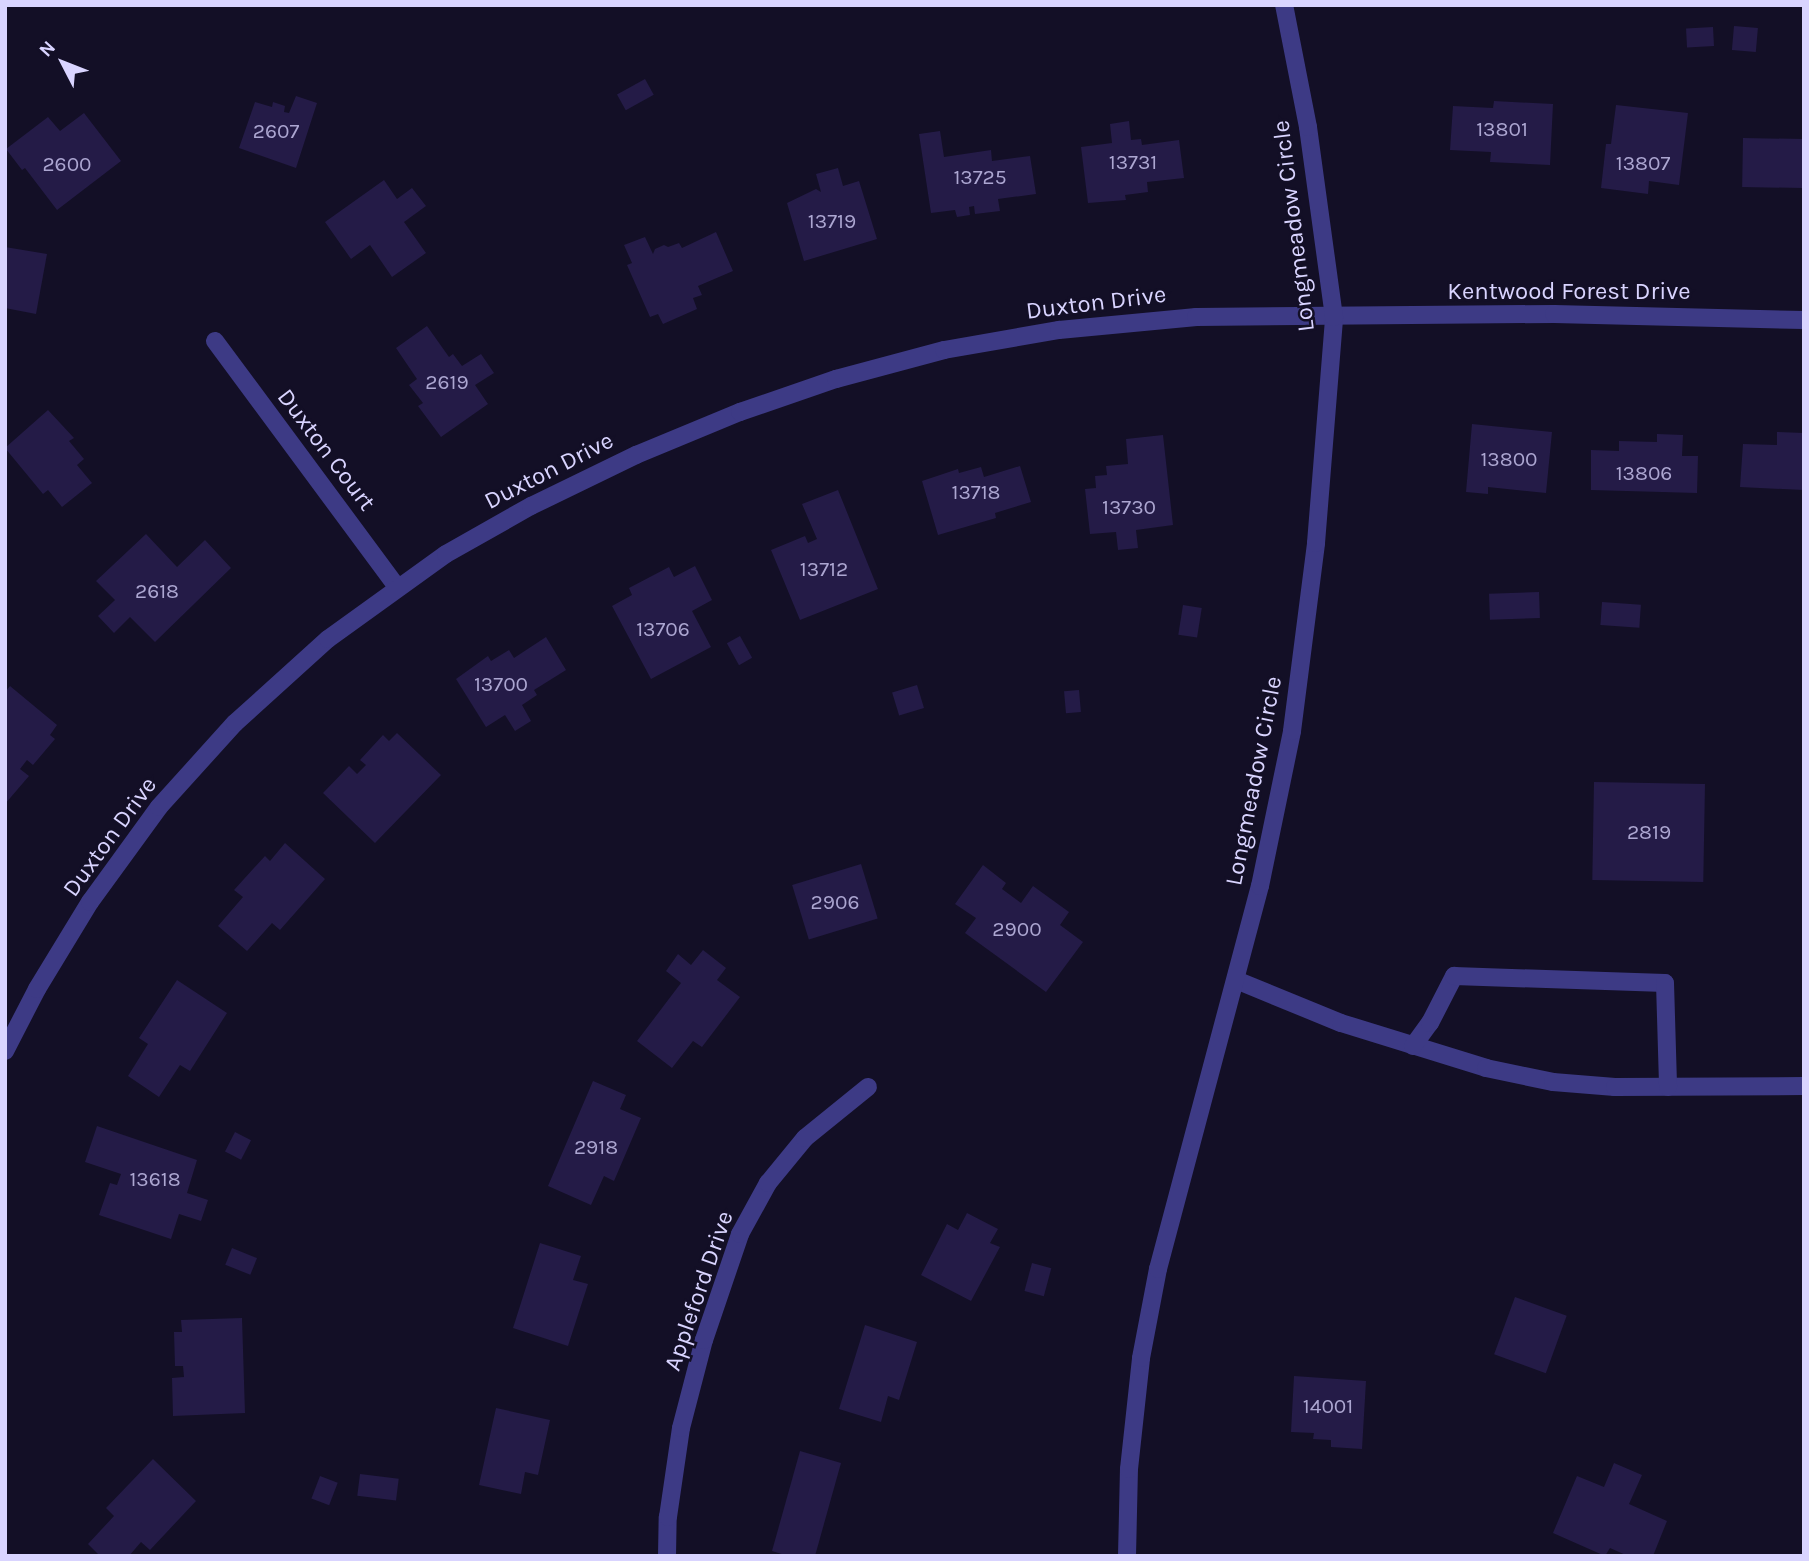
<!DOCTYPE html>
<style>
body{margin:0}
#map{position:relative;width:1809px;height:1561px;overflow:hidden;background:#130f26;font-family:Karla,sans-serif}
div>[style]{position:absolute}
[style*='--x']{left:calc(var(--x)*1px);top:calc(var(--y)*1px);width:calc(var(--w)*1px);rotate:calc(var(--a)*1deg)}
.building>*{inset:0;background:#241b47;transform-origin:0 0}
.minor>*{height:18px;margin:-9px;padding:0 9px;transform-origin:9px;border-radius:9px;background:#3d3a85}
span{translate:-50% -50%;white-space:nowrap;text-align:center;line-height:1.15;-webkit-text-stroke:5px #130f26;paint-order:stroke}
.number-label{font-size:21px;color:#aca6d1}
.number-label span{-webkit-text-stroke-width:0}
.street-label{font-size:24px;color:#d9d4ff}
.frame{position:absolute;inset:0;border:7px solid #d9d4ff;pointer-events:none}
.north{position:absolute;left:28px;top:28px;width:70px;height:70px;-webkit-text-stroke:5px #130f26;paint-order:stroke;rotate:312deg;font-size:19px;font-weight:700;line-height:28px;text-align:center;color:#d9d4ff}
.north::after{content:'';display:block;margin:auto;width:24px;height:32px;background:#d9d4ff;clip-path:polygon(50% 0,100% 100%,50% 72%,0 100%)}
</style>
<div id="map">
<div class="building">
<i style="left:1734px;top:26px;width:24px;height:24px;rotate:5deg"></i>
<i style="left:1713px;top:27px;width:19px;height:27px;rotate:87deg"></i>
<i style="left:645px;top:79px;width:18px;height:32px;rotate:61deg"></i>
<i style="clip-path:polygon(296px 96px,317px 103px,296px 168px,239px 148px,255px 102px,272px 107px,273px 102px,285px 106px,284px 112px,289px 113px)"></i>
<i style="clip-path:polygon(1494px 101px,1553px 104px,1550px 165px,1490px 162px,1491px 152px,1450px 150px,1453px 106px,1493px 108px)"></i>
<i style="clip-path:polygon(1616px 105px,1688px 113px,1679px 185px,1649px 181px,1648px 194px,1601px 188px,1606px 144px,1611px 144px)"></i>
<i style="clip-path:polygon(84px 113px,121px 161px,57px 210px,25px 168px,22px 170px,6px 149px,48px 117px,60px 131px)"></i>
<i style="clip-path:polygon(1129px 121px,1131px 140px,1141px 139px,1142px 145px,1179px 140px,1184px 178px,1147px 182px,1148px 192px,1125px 195px,1126px 200px,1088px 203px,1081px 147px,1112px 143px,1110px 124px)"></i>
<i style="clip-path:polygon(940px 131px,944px 157px,991px 150px,992px 161px,1030px 156px,1036px 194px,998px 199px,1000px 211px,975px 214px,974px 206px,969px 207px,970px 215px,957px 217px,955px 210px,931px 213px,919px 134px)"></i>
<i style="left:1743px;top:138px;width:61px;height:49px;rotate:1deg"></i>
<i style="clip-path:polygon(838px 168px,843px 186px,859px 181px,877px 239px,804px 261px,787px 203px,816px 189px,821px 192px,816px 174px)"></i>
<i style="clip-path:polygon(384px 180px,397px 199px,412px 188px,426px 206px,404px 222px,426px 253px,392px 277px,370px 245px,351px 259px,325px 222px)"></i>
<i style="clip-path:polygon(716px 232px,733px 271px,698px 286px,702px 295px,693px 298px,697px 309px,663px 324px,658px 314px,650px 317px,627px 265px,632px 263px,624px 245px,645px 237px,653px 254px,655px 249px,664px 245px,668px 247px,679px 243px,682px 248px)"></i>
<i style="clip-path:polygon(5px 247px,47px 254px,36px 314px,5px 308px)"></i>
<i style="clip-path:polygon(427px 326px,449px 357px,453px 354px,462px 366px,481px 354px,494px 373px,475px 385px,488px 404px,441px 437px,418px 406px,423px 403px,409px 385px,417px 379px,396px 348px)"></i>
<i style="clip-path:polygon(48px 410px,74px 438px,69px 441px,84px 459px,77px 465px,92px 483px,62px 507px,48px 490px,43px 494px,5px 448px)"></i>
<i style="clip-path:polygon(1472px 424px,1552px 432px,1546px 493px,1488px 487px,1488px 494px,1466px 492px)"></i>
<i style="clip-path:polygon(1777px 432px,1804px 433px,1804px 490px,1740px 487px,1743px 444px,1777px 445px)"></i>
<i style="clip-path:polygon(1657px 434px,1683px 435px,1682px 456px,1698px 456px,1697px 493px,1591px 490px,1591px 450px,1619px 451px,1619px 441px,1657px 442px)"></i>
<i style="clip-path:polygon(1163px 435px,1173px 525px,1136px 530px,1138px 548px,1118px 550px,1116px 532px,1090px 534px,1085px 489px,1096px 488px,1095px 476px,1107px 475px,1106px 466px,1128px 464px,1126px 439px)"></i>
<i style="clip-path:polygon(1020px 466px,1031px 502px,995px 513px,996px 518px,938px 535px,922px 481px,958px 469px,959px 473px,981px 467px,984px 477px)"></i>
<i style="clip-path:polygon(838px 490px,878px 589px,800px 620px,771px 550px,805px 536px,808px 543px,817px 539px,802px 504px)"></i>
<i style="clip-path:polygon(146px 534px,177px 567px,205px 540px,231px 568px,155px 642px,130px 617px,114px 633px,98px 616px,115px 600px,96px 581px)"></i>
<i style="clip-path:polygon(695px 566px,712px 600px,692px 611px,711px 647px,651px 679px,612px 606px,632px 595px,629px 588px,669px 567px,674px 577px)"></i>
<i style="left:1539px;top:592px;width:26px;height:50px;rotate:88deg"></i>
<i style="left:1602px;top:602px;width:39px;height:23px;rotate:4deg"></i>
<i style="left:1183px;top:605px;width:19px;height:30px;rotate:9deg"></i>
<i style="left:740px;top:636px;width:25px;height:15px;rotate:61deg"></i>
<i style="clip-path:polygon(546px 637px,566px 670px,534px 690px,537px 695px,522px 705px,531px 721px,515px 731px,505px 715px,486px 727px,456px 679px,488px 656px,491px 661px,509px 650px,514px 658px)"></i>
<i style="left:917px;top:685px;width:24px;height:26px;rotate:73deg"></i>
<i style="clip-path:polygon(10px 686px,57px 725px,50px 735px,55px 739px,33px 765px,27px 760px,20px 769px,29px 776px,5px 804px,5px 692px)"></i>
<i style="left:1079px;top:690px;width:22px;height:15px;rotate:85deg"></i>
<i style="clip-path:polygon(397px 733px,441px 775px,375px 843px,323px 793px,349px 766px,357px 774px,366px 765px,360px 760px,383px 735px,389px 741px)"></i>
<i style="left:1594px;top:782px;width:111px;height:98px;rotate:1deg"></i>
<i style="clip-path:polygon(285px 843px,325px 879px,280px 930px,272px 923px,247px 951px,218px 926px,243px 897px,234px 890px,265px 856px,270px 861px)"></i>
<i style="left:861px;top:864px;width:57px;height:72px;rotate:73deg"></i>
<i style="clip-path:polygon(983px 865px,1006px 883px,1002px 889px,1021px 903px,1033px 886px,1069px 912px,1060px 925px,1083px 942px,1046px 992px,965px 933px,976px 918px,955px 904px)"></i>
<i style="clip-path:polygon(703px 950px,726px 968px,717px 980px,740px 997px,702px 1047px,693px 1041px,672px 1068px,637px 1041px,681px 983px,666px 971px,678px 954px,691px 965px)"></i>
<i style="clip-path:polygon(177px 980px,227px 1013px,190px 1071px,180px 1065px,159px 1097px,128px 1076px,148px 1044px,139px 1038px)"></i>
<i style="clip-path:polygon(593px 1081px,626px 1095px,620px 1109px,641px 1118px,614px 1181px,604px 1176px,591px 1205px,548px 1186px)"></i>
<i style="clip-path:polygon(97px 1126px,197px 1160px,187px 1193px,208px 1200px,201px 1221px,179px 1214px,171px 1239px,99px 1215px,110px 1183px,117px 1185px,121px 1174px,85px 1162px)"></i>
<i style="left:235px;top:1132px;width:18px;height:22px;rotate:27deg"></i>
<i style="clip-path:polygon(967px 1213px,998px 1229px,990px 1243px,1000px 1247px,971px 1301px,921px 1275px,947px 1224px,958px 1230px)"></i>
<i style="clip-path:polygon(540px 1243px,581px 1256px,573px 1280px,588px 1284px,568px 1346px,513px 1328px)"></i>
<i style="left:232px;top:1248px;width:27px;height:18px;rotate:22deg"></i>
<i style="left:1032px;top:1263px;width:20px;height:29px;rotate:15deg"></i>
<i style="left:1515px;top:1297px;width:55px;height:61px;rotate:20deg"></i>
<i style="clip-path:polygon(242px 1318px,245px 1413px,173px 1416px,172px 1378px,184px 1377px,183px 1366px,175px 1366px,174px 1332px,182px 1332px,181px 1320px)"></i>
<i style="clip-path:polygon(865px 1325px,917px 1342px,899px 1400px,888px 1396px,881px 1422px,839px 1409px)"></i>
<i style="clip-path:polygon(1294px 1376px,1366px 1381px,1362px 1449px,1331px 1447px,1331px 1440px,1313px 1439px,1314px 1433px,1291px 1432px)"></i>
<i style="clip-path:polygon(496px 1408px,550px 1420px,538px 1475px,525px 1472px,521px 1494px,479px 1485px)"></i>
<i style="clip-path:polygon(800px 1451px,841px 1463px,815px 1556px,788px 1556px,772px 1551px)"></i>
<i style="clip-path:polygon(153px 1459px,196px 1501px,150px 1550px,141px 1542px,129px 1556px,100px 1556px,88px 1544px,114px 1516px,106px 1508px)"></i>
<i style="clip-path:polygon(1614px 1463px,1642px 1475px,1629px 1504px,1667px 1521px,1653px 1556px,1628px 1556px,1610px 1548px,1605px 1556px,1553px 1533px,1577px 1476px,1604px 1487px)"></i>
<i style="left:360px;top:1474px;width:39px;height:22px;rotate:7deg"></i>
<i style="left:320px;top:1476px;width:19px;height:24px;rotate:21deg"></i>
</div>
<div class="minor">
<i style="--x:215;--y:341;--w:306;--a:53.5"></i>
<i style="--x:1236;--y:980;--w:113;--a:22.3"></i>
<i style="--x:1341;--y:1023;--w:152;--a:17.2"></i>
<i style="--x:1486;--y:1068;--w:68;--a:11.8"></i>
<i style="--x:1553;--y:1082;--w:62;--a:4.6"></i>
<i style="--x:1615;--y:1087;--w:189;--a:-0.3"></i>
<i style="--x:1413;--y:1046;--w:29;--a:-54"></i>
<i style="--x:1430;--y:1023;--w:53;--a:-62.9"></i>
<i style="--x:1454;--y:976;--w:211;--a:1.9"></i>
<i style="--x:1665;--y:983;--w:104;--a:88.3"></i>
<i style="--x:5;--y:1051;--w:70;--a:-62.7"></i>
<i style="--x:37;--y:989;--w:102;--a:-58.7"></i>
<i style="--x:90;--y:902;--w:117;--a:-54"></i>
<i style="--x:159;--y:807;--w:113;--a:-47.9"></i>
<i style="--x:235;--y:723;--w:125;--a:-42.1"></i>
<i style="--x:328;--y:639;--w:145;--a:-35.8"></i>
<i style="--x:446;--y:554;--w:98;--a:-29.5"></i>
<i style="--x:531;--y:506;--w:117;--a:-25.9"></i>
<i style="--x:636;--y:455;--w:113;--a:-22.5"></i>
<i style="--x:740;--y:412;--w:102;--a:-19"></i>
<i style="--x:836;--y:379;--w:112;--a:-15"></i>
<i style="--x:944;--y:350;--w:117;--a:-9.9"></i>
<i style="--x:1059;--y:330;--w:138;--a:-5.4"></i>
<i style="--x:1196;--y:317;--w:358;--a:-0.5"></i>
<i style="--x:1554;--y:314;--w:250;--a:1.4"></i>
<i style="--x:667;--y:1556;--w:39;--a:-89"></i>
<i style="--x:668;--y:1517;--w:90;--a:-81.7"></i>
<i style="--x:681;--y:1428;--w:91;--a:-75.4"></i>
<i style="--x:704;--y:1340;--w:112;--a:-71.2"></i>
<i style="--x:740;--y:1234;--w:58;--a:-61.2"></i>
<i style="--x:768;--y:1183;--w:58;--a:-50.6"></i>
<i style="--x:805;--y:1138;--w:81;--a:-39"></i>
<i style="--x:1127;--y:1556;--w:87;--a:-88.7"></i>
<i style="--x:1129;--y:1469;--w:112;--a:-83.8"></i>
<i style="--x:1141;--y:1358;--w:91;--a:-79.2"></i>
<i style="--x:1158;--y:1269;--w:396;--a:-75.1"></i>
<i style="--x:1260;--y:886;--w:158;--a:-78.3"></i>
<i style="--x:1292;--y:731;--w:190;--a:-82.7"></i>
<i style="--x:1316;--y:543;--w:227;--a:-85.4"></i>
<i style="--x:1334;--y:317;--w:192;--a:-97.8"></i>
<i style="--x:1308;--y:127;--w:124;--a:-101.1"></i>
</div>
<div class="number-label">
<span style="left:1502px;top:129px">13801</span>
<span style="left:276px;top:131px">2607</span>
<span style="left:1133px;top:162px">13731</span>
<span style="left:1643px;top:163px">13807</span>
<span style="left:67px;top:164px">2600</span>
<span style="left:980px;top:177px">13725</span>
<span style="left:832px;top:221px">13719</span>
<span style="left:447px;top:382px">2619</span>
<span style="left:1509px;top:459px">13800</span>
<span style="left:1644px;top:473px">13806</span>
<span style="left:976px;top:492px">13718</span>
<span style="left:1129px;top:507px">13730</span>
<span style="left:824px;top:569px">13712</span>
<span style="left:157px;top:591px">2618</span>
<span style="left:663px;top:629px">13706</span>
<span style="left:501px;top:684px">13700</span>
<span style="left:1649px;top:832px">2819</span>
<span style="left:835px;top:902px">2906</span>
<span style="left:1017px;top:929px">2900</span>
<span style="left:596px;top:1147px">2918</span>
<span style="left:155px;top:1179px">13618</span>
<span style="left:1328px;top:1406px">14001</span>
</div>
<div class="street-label">
<span style="left:1294px;top:226px;rotate:-97deg">Longmeadow Circle</span>
<span style="left:1569px;top:292px">Kentwood Forest Drive</span>
<span style="left:1096px;top:303px;rotate:-7deg">Duxton Drive</span>
<span style="left:326px;top:450px;rotate:53deg">Duxton Court</span>
<span style="left:549px;top:471px;rotate:-27deg">Duxton Drive</span>
<span style="left:1254px;top:781px;rotate:-79deg">Longmeadow Circle</span>
<span style="left:110px;top:837px;rotate:-54deg">Duxton Drive</span>
<span style="left:699px;top:1291px;rotate:-71deg">Appleford Drive</span>
</div>
<div class="frame"></div>
<div class="north">N</div>
</div>
